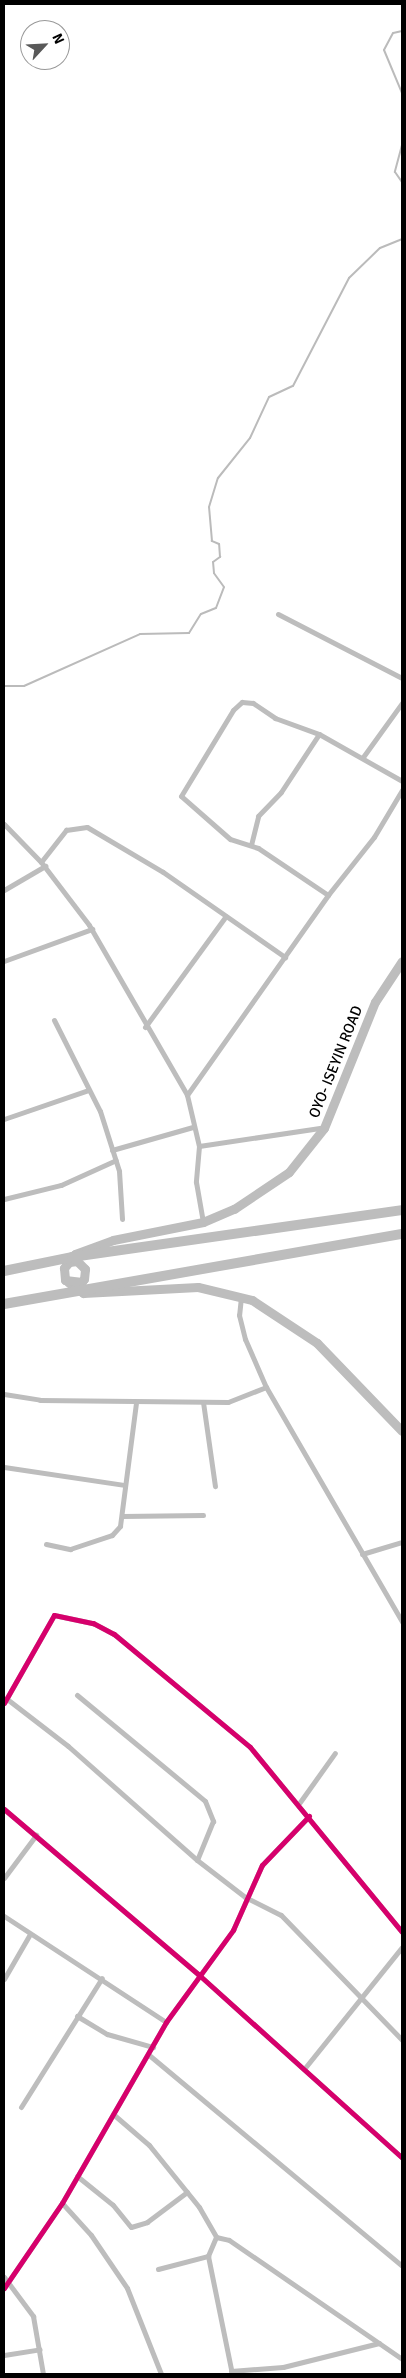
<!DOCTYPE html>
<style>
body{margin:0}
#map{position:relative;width:406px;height:2378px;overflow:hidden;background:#fff;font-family:Signika,sans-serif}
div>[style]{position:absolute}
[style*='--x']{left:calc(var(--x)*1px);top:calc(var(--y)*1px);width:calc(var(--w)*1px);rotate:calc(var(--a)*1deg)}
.stream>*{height:2px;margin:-1px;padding:0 1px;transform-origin:1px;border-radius:1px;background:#bbb}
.minor>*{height:5px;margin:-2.5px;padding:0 2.5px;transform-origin:2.5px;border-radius:2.5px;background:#bdbdbd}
.primary>*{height:9px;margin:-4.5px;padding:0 4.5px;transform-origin:4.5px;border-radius:4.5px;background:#bdbdbd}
.motorway>*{height:10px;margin:-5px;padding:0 5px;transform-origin:5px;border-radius:5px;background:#bdbdbd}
.cycleway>*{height:5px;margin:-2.5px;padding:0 2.5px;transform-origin:2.5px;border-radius:2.5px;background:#d6006c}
span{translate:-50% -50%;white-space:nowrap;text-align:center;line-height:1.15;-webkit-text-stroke:4px #fff;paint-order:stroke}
.street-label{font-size:15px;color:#000}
.frame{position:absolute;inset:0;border:5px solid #000;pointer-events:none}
.north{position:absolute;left:20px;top:20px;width:50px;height:50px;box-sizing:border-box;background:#fff;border:1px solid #999;border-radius:50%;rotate:65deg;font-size:14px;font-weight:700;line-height:20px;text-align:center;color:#000}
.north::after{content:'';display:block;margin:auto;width:18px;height:22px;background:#595959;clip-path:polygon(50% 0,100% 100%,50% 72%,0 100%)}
</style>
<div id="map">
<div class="stream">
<i style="--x:402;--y:31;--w:9;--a:167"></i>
<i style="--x:393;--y:33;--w:19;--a:118"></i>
<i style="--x:384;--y:50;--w:47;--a:67.3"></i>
<i style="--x:402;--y:145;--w:28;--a:105"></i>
<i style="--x:395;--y:172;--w:12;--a:55"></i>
<i style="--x:4;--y:686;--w:20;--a:0"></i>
<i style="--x:24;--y:686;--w:127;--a:-24.1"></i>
<i style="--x:140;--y:634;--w:49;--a:-1.2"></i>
<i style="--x:189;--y:633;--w:22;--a:-58"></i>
<i style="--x:201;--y:614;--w:16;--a:-22"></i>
<i style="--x:216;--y:608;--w:22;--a:-69"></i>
<i style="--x:224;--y:587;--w:17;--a:-126"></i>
<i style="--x:214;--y:573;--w:11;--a:-95"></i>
<i style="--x:213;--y:562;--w:9;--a:-36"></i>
<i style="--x:220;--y:557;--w:13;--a:-94"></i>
<i style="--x:219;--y:544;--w:8;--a:-157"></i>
<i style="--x:212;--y:541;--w:34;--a:-95"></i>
<i style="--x:209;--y:507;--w:30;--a:-73"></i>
<i style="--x:218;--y:478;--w:51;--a:-51.3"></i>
<i style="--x:250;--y:438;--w:45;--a:-65.1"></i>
<i style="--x:269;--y:397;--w:26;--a:-25"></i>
<i style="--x:293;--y:386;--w:122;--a:-62.6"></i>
<i style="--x:349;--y:278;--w:43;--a:-44.1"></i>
<i style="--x:380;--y:248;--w:24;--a:-22"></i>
</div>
<div class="minor">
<i style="--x:278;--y:614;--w:140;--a:27.3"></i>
<i style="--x:363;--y:757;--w:67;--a:-54.2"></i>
<i style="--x:4;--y:824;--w:53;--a:45.8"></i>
<i style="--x:41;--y:862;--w:79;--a:52.7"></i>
<i style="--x:89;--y:925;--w:196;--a:60"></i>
<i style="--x:187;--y:1095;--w:52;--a:76.8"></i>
<i style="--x:199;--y:1146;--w:36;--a:95"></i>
<i style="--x:196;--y:1182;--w:41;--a:80.1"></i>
<i style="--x:251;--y:845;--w:30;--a:-76"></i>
<i style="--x:258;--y:816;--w:33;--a:-46"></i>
<i style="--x:281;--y:792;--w:69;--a:-56.8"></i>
<i style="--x:41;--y:862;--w:41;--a:-52"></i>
<i style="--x:66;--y:830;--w:21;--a:-8"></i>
<i style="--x:87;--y:827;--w:88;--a:30.6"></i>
<i style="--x:163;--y:872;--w:149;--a:34.9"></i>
<i style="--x:4;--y:890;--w:48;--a:-30.3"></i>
<i style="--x:328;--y:895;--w:84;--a:-146.1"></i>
<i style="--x:258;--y:848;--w:29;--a:-162"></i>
<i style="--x:230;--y:839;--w:65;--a:-138.7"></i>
<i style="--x:181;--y:796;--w:100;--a:-58.8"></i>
<i style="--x:233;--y:710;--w:12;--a:-42"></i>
<i style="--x:242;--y:702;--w:11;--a:5"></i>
<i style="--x:253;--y:703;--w:27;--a:34"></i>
<i style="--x:275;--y:718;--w:47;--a:20"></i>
<i style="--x:319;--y:734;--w:95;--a:29.5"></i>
<i style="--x:4;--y:961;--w:94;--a:-20"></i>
<i style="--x:54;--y:1020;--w:102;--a:63.2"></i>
<i style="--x:100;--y:1111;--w:63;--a:72.4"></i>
<i style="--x:119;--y:1171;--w:48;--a:86.4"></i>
<i style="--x:145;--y:1027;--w:137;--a:-53.9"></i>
<i style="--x:187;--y:1095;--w:245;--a:-54.8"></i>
<i style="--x:328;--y:895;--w:74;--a:-51.6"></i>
<i style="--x:374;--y:837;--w:55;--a:-59.2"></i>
<i style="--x:4;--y:1119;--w:89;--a:-19"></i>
<i style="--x:199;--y:1146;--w:122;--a:-8.5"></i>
<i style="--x:112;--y:1150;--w:84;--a:-15.9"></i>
<i style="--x:4;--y:1199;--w:59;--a:-13.8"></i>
<i style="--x:61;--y:1185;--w:60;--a:-24.4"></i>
<i style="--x:241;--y:1297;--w:18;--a:96"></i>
<i style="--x:239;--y:1315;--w:25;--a:76"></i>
<i style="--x:245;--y:1339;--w:52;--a:66.4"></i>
<i style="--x:266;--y:1387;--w:272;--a:59.9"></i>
<i style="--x:4;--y:1394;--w:36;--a:9"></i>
<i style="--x:40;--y:1400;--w:188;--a:0.6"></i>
<i style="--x:228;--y:1402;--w:41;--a:-21.5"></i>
<i style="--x:203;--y:1402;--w:85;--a:81.9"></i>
<i style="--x:4;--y:1467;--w:121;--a:8.5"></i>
<i style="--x:122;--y:1516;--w:81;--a:-0.7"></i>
<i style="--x:46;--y:1544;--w:25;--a:12"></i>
<i style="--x:70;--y:1549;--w:44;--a:-18.4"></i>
<i style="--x:112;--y:1535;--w:12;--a:-48"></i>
<i style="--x:120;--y:1526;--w:124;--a:-82.6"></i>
<i style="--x:362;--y:1554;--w:42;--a:-16.7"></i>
<i style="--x:77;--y:1695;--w:166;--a:39.6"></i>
<i style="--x:205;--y:1801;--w:22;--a:68"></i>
<i style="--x:213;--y:1821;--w:42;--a:112.3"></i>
<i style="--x:7;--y:1699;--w:77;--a:37.6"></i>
<i style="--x:68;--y:1746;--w:172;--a:41.5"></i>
<i style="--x:197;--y:1860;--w:61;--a:37.6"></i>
<i style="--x:245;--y:1897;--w:40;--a:26.6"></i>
<i style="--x:281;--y:1915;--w:174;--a:45.9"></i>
<i style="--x:4;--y:1703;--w:101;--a:-60.4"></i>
<i style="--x:54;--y:1615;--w:40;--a:12"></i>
<i style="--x:93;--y:1623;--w:24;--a:28"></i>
<i style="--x:114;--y:1634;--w:177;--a:39.7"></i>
<i style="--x:250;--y:1747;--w:239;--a:50.6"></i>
<i style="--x:300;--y:1802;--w:60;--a:-54.5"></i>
<i style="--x:4;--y:1809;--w:255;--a:40.4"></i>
<i style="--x:198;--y:1974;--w:275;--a:42"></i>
<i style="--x:4;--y:1878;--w:54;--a:-53.3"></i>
<i style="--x:4;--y:1916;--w:194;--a:33.2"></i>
<i style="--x:4;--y:1979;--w:52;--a:-60"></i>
<i style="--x:77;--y:2016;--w:35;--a:31"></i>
<i style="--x:107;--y:2034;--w:48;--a:15.8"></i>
<i style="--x:149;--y:2055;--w:329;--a:39.8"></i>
<i style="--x:304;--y:2069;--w:156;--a:-51.2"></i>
<i style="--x:21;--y:2107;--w:152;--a:-57.9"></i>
<i style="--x:113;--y:2114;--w:48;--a:40.7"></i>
<i style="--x:149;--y:2145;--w:80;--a:51.1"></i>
<i style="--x:199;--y:2207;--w:34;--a:60"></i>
<i style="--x:77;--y:2176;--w:46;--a:38.9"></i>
<i style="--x:113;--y:2205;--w:28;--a:51"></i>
<i style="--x:131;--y:2227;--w:17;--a:-17"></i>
<i style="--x:147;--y:2222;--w:50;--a:-36.9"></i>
<i style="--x:62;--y:2203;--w:43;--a:47.8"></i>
<i style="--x:91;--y:2235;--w:64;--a:55.8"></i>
<i style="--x:127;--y:2288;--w:92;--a:68.4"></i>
<i style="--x:216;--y:2237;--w:13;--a:13"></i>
<i style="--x:229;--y:2240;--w:210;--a:34.5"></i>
<i style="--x:216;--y:2237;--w:21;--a:113"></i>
<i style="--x:208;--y:2256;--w:120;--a:78.5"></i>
<i style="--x:158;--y:2269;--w:52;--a:-14.6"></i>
<i style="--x:4;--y:2277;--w:49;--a:53.4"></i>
<i style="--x:33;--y:2316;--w:59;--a:80.2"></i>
<i style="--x:4;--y:2288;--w:103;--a:-55.7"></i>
<i style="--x:62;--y:2203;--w:209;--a:-60.1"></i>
<i style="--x:166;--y:2022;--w:114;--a:-53.9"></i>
<i style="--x:233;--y:1930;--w:71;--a:-66"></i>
<i style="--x:262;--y:1865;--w:68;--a:-46.2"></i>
<i style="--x:4;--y:2355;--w:36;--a:-9"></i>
<i style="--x:231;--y:2371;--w:52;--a:-4.4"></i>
<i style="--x:283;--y:2367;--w:99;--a:-14"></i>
</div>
<div class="primary">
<i style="--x:66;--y:1265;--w:14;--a:-51"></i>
<i style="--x:75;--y:1254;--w:40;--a:-20.2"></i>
<i style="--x:113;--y:1240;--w:92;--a:-11.3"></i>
<i style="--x:203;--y:1222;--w:34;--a:-23"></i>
<i style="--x:234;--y:1209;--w:66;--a:-33.9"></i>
<i style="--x:289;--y:1172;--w:56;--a:-51.5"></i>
<i style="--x:324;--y:1128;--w:136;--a:-68"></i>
<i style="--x:375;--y:1002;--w:49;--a:-56.6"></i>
<i style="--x:68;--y:1282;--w:19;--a:36"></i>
<i style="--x:83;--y:1293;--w:115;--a:-3"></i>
<i style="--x:198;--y:1287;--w:56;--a:13.5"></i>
<i style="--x:252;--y:1300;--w:78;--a:33.5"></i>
<i style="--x:317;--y:1343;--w:122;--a:46"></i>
<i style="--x:75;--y:1290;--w:14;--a:-51"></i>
<i style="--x:84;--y:1279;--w:10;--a:-84"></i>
<i style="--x:85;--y:1269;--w:11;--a:-135"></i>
<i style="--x:77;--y:1261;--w:8;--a:173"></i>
<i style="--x:69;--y:1262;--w:8;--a:130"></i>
<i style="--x:64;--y:1268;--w:12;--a:85"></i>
<i style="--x:65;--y:1280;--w:17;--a:7"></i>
</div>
<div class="motorway">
<i style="--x:4;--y:1271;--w:69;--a:-11.6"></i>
<i style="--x:72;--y:1257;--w:333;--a:-8.1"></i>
<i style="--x:4;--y:1304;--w:404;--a:-10"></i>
</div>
<div class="cycleway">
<i style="--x:4;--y:1703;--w:101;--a:-60.4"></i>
<i style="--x:54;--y:1615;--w:40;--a:12"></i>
<i style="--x:93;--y:1623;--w:24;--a:28"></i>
<i style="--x:114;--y:1634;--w:177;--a:39.7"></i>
<i style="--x:250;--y:1747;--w:239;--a:50.6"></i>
<i style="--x:4;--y:1809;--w:255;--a:40.4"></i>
<i style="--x:198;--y:1974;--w:275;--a:42"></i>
<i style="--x:4;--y:2288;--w:103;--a:-55.7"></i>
<i style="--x:62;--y:2203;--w:209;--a:-60.1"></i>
<i style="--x:166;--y:2022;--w:114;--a:-53.9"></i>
<i style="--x:233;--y:1930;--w:71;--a:-66"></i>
<i style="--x:262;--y:1865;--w:68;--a:-46.2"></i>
</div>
<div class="street-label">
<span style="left:336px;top:1062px;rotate:-68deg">OYO- ISEYIN ROAD</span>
</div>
<div class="frame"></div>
<div class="north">N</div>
</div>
